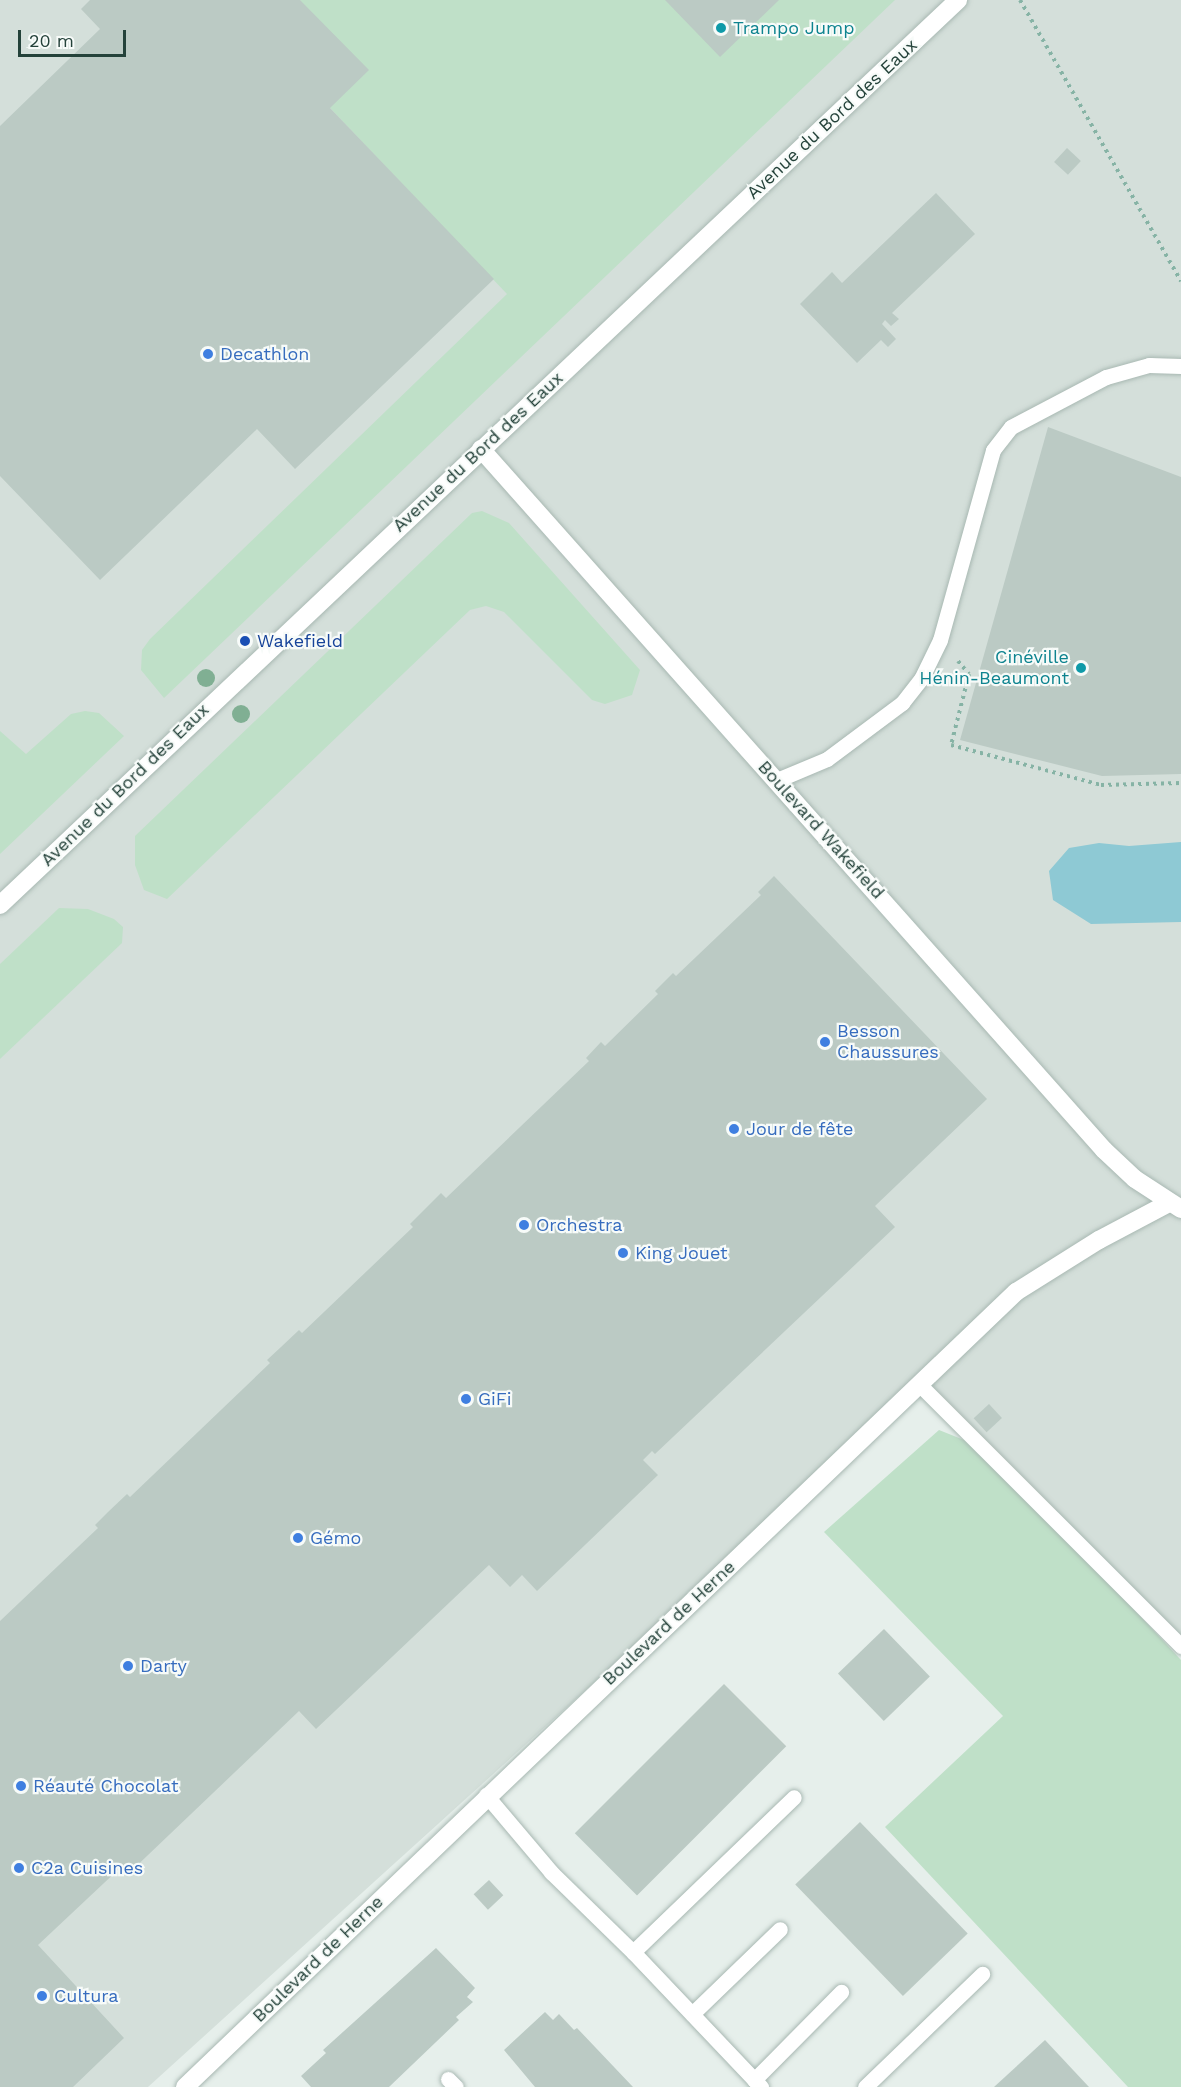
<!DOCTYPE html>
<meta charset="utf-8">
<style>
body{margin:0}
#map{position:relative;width:1181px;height:2087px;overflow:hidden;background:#e6efeb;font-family:"Work Sans",sans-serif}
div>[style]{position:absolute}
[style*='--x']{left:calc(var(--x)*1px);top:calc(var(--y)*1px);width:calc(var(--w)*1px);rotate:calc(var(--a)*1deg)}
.built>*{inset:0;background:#d4dfda}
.green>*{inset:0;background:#bfe0c8}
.water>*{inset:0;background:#8ec9d4}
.building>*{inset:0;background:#bbcac4;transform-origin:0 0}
.path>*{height:4px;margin-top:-2px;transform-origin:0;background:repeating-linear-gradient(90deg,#86b3a5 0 3px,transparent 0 7.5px)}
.roads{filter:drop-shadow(0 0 2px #a8b8b2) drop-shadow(0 0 2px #a8b8b2)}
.lane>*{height:15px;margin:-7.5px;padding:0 7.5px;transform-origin:7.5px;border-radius:7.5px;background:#fff}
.street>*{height:18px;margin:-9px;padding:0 9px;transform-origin:9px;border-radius:9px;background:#fff}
.secondary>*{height:18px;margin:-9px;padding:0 9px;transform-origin:9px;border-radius:9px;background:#fff}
.trees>*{width:18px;height:18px;margin:-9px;border-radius:50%;background:#80af93}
.dots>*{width:16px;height:16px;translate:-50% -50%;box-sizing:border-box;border:3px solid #f7fbf9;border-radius:50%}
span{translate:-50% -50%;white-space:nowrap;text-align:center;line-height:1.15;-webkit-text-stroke:4.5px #f7fbf9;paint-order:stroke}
.culture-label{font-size:18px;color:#0d838f}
.left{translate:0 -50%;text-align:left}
.right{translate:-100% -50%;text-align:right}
.street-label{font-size:18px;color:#24423a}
.shop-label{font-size:18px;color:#366cbe}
.transit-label{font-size:18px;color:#164399}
.scale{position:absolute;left:18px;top:30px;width:108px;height:27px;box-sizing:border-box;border:3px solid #24423a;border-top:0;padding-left:8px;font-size:18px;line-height:21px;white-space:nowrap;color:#24423a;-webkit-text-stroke:4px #f7fbf9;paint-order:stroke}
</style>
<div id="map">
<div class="built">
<i style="clip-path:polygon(0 0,1181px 0,1181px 1646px,921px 1386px,148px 2087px,0 2087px)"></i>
</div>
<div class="green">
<i style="clip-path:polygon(300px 0,895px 0,164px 698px,141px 670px,142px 650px,150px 639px,507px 294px,330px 108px)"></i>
<i style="clip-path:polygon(482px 511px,509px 523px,640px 670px,632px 695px,605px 704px,592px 700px,504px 612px,486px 606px,470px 610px,167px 899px,144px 890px,135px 865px,135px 836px,472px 513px)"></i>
<i style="clip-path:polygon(85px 711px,99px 713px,124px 736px,0 854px,0 731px,26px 754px,71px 714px)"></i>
<i style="clip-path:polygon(59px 908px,88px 909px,114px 919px,123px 927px,122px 943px,0 1059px,0 964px)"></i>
<i style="clip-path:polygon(939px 1430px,984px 1448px,1181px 1660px,1181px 2087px,1128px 2087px,885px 1827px,1003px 1716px,824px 1532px)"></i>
</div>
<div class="water">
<i style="clip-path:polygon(1181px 842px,1181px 922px,1091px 924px,1053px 900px,1049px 871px,1069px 848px,1099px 843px,1129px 846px)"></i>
</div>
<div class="building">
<i style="clip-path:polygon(90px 0,300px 0,369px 70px,330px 108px,494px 279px,295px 469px,257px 429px,100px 580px,0 476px,0 126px,100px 29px,81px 9px)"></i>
<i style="clip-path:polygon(665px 0,779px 0,720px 57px)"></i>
<i style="left:1067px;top:148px;width:19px;height:19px;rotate:43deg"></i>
<i style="clip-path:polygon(936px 193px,975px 234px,892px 313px,899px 319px,891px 326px,885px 320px,882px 324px,896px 339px,888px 347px,881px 340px,857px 363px,800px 304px,832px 272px,842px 283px)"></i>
<i style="clip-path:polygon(1048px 427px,1181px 477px,1181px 774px,1102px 776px,960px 740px)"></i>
<i style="clip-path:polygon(774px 876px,987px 1099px,875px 1206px,895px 1227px,655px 1454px,652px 1451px,643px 1460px,658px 1475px,537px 1591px,522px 1575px,510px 1587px,489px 1565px,316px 1729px,299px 1711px,126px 1876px,120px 1868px,38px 1945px,124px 2038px,73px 2087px,0 2087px,0 1621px,98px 1528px,95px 1525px,108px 1512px,127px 1494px,130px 1497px,270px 1363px,267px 1360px,281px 1347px,299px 1330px,302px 1333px,413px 1227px,410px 1224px,441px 1193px,446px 1198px,589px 1061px,586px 1058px,601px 1042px,605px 1046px,658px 994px,655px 991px,673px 973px,676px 976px,761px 895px,758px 892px)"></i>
<i style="left:989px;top:1404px;width:19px;height:21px;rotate:47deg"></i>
<i style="left:884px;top:1629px;width:66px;height:64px;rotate:46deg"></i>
<i style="left:724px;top:1684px;width:88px;height:211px;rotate:45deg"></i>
<i style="left:860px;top:1822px;width:155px;height:90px;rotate:46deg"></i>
<i style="left:489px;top:1880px;width:21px;height:21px;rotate:47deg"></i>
<i style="clip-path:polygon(436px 1948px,475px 1988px,467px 1997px,473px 2002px,456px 2017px,459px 2020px,389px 2087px,311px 2087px,301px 2076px,326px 2053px,323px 2050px)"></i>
<i style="clip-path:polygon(545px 2012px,553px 2020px,559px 2014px,574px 2030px,577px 2028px,633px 2087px,535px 2087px,504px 2050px)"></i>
<i style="clip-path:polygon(1045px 2040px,1089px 2087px,994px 2087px)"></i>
</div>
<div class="path">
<i style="--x:1020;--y:0;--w:324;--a:60.2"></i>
<i style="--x:958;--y:661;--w:17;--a:50"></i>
<i style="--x:969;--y:674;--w:73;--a:104.2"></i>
<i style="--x:951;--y:745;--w:155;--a:14.9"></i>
<i style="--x:1101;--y:785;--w:80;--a:-1.4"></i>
</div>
<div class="roads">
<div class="lane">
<i style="--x:777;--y:780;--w:54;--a:-22.8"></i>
<i style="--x:827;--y:759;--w:94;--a:-36.7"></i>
<i style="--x:902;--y:703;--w:31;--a:-52"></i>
<i style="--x:921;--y:679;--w:43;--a:-64"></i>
<i style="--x:940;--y:640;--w:197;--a:-74.4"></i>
<i style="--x:993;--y:450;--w:29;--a:-52"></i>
<i style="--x:1011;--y:427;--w:107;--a:-27.8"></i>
<i style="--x:1106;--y:377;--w:45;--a:-15.6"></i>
<i style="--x:1149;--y:365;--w:32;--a:2"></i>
<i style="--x:921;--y:1386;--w:368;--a:45"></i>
<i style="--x:486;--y:1795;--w:101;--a:49.8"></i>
<i style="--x:551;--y:1872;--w:115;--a:44.3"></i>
<i style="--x:633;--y:1952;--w:186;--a:46.5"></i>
<i style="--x:633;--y:1952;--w:223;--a:-43.9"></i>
<i style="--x:692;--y:2014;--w:122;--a:-44"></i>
<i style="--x:448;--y:2079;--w:11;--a:45"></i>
<i style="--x:754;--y:2080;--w:124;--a:-45.3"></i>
<i style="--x:865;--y:2087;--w:163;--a:-44"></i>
</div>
<div class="street">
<i style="--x:481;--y:449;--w:938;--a:48.37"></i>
<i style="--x:1104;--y:1150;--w:42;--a:43.1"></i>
<i style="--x:1135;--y:1179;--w:55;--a:33.1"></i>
<i style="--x:185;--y:2087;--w:1150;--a:-43.73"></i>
<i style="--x:1016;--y:1292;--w:98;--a:-32.1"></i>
<i style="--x:1099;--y:1240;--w:79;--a:-27.9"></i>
</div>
<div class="secondary">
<i style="--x:0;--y:905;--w:1318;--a:-43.37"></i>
</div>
</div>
<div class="trees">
<i style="left:206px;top:678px"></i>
<i style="left:241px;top:714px"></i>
</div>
<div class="dots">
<i style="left:721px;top:28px;background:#0f9aa8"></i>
<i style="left:208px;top:354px;background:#3f7fe0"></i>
<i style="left:245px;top:641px;background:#1a4fb4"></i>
<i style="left:1081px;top:668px;background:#0f9aa8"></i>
<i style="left:825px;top:1042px;background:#3f7fe0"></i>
<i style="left:734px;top:1129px;background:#3f7fe0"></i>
<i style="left:524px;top:1225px;background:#3f7fe0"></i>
<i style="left:623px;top:1253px;background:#3f7fe0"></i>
<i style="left:466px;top:1399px;background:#3f7fe0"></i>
<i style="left:298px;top:1538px;background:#3f7fe0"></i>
<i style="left:128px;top:1666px;background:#3f7fe0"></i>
<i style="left:21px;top:1786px;background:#3f7fe0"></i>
<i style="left:19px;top:1868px;background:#3f7fe0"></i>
<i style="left:42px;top:1996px;background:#3f7fe0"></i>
</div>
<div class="culture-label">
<span class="left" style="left:733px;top:28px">Trampo Jump</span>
<span class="right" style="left:1069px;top:668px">Cinéville<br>Hénin-Beaumont</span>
</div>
<div class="street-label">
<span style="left:832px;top:119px;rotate:-43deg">Avenue du Bord des Eaux</span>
<span style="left:478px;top:452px;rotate:-43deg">Avenue du Bord des Eaux</span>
<span style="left:125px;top:785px;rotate:-44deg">Avenue du Bord des Eaux</span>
<span style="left:821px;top:830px;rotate:48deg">Boulevard Wakefield</span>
<span style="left:669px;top:1623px;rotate:-43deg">Boulevard de Herne</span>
<span style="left:318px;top:1959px;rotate:-44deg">Boulevard de Herne</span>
</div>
<div class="shop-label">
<span class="left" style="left:220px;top:354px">Decathlon</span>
<span class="left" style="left:837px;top:1042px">Besson<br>Chaussures</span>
<span class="left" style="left:746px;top:1129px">Jour de fête</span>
<span class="left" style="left:536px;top:1225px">Orchestra</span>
<span class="left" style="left:635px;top:1253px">King Jouet</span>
<span class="left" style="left:478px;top:1399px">GiFi</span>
<span class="left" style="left:310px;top:1538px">Gémo</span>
<span class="left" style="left:140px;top:1666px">Darty</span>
<span class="left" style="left:33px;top:1786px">Réauté Chocolat</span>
<span class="left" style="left:31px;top:1868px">C2a Cuisines</span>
<span class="left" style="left:54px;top:1996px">Cultura</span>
</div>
<div class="transit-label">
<span class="left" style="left:257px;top:641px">Wakefield</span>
</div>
<div class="scale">20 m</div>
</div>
